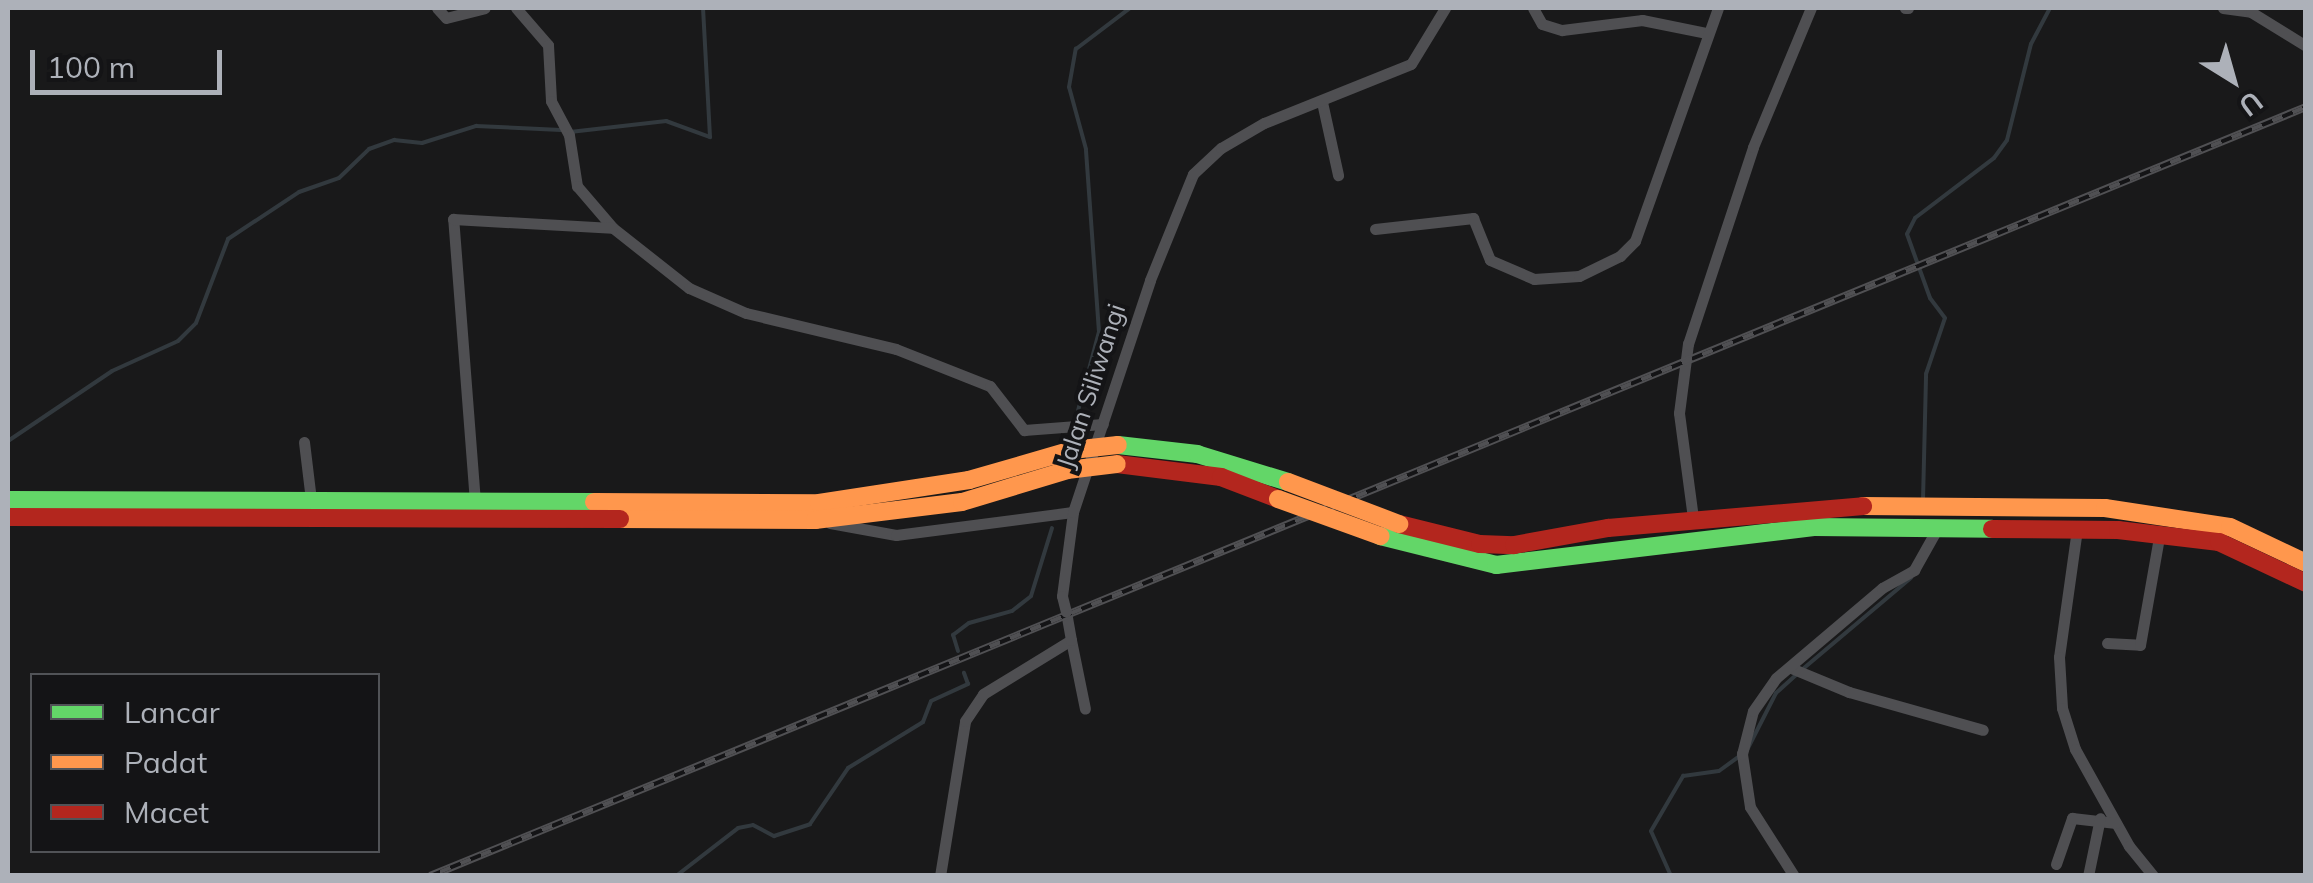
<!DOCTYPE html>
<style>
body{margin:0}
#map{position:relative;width:2313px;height:883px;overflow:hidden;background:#19191a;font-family:Mulish,sans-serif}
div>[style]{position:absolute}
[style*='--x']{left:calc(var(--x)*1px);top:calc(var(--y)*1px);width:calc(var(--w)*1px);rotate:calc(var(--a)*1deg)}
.stream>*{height:4px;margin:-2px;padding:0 2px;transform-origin:2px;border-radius:2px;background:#32393e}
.street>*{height:11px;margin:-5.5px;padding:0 5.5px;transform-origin:5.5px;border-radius:5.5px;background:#4f4f52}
.fast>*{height:18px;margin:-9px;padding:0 9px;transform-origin:9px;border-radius:9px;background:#63d668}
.slow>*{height:18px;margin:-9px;padding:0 9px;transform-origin:9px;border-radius:9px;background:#ff974d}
.jam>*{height:18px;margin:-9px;padding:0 9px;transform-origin:9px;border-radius:9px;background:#b3261e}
.rail>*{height:8px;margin-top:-4px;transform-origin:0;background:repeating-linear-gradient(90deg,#141416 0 11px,#505053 0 22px);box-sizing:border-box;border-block:2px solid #505053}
.street-bridge>*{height:11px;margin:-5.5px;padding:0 5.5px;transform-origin:5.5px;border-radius:5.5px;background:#4f4f52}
.slow-bridge>*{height:18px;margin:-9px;padding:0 9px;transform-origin:9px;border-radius:9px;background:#ff974d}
span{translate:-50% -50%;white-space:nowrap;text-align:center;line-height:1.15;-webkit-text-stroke:8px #141416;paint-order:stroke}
.street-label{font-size:25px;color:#adb1b9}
.frame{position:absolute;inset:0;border:10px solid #adb1b9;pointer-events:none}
.legend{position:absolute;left:30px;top:673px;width:350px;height:180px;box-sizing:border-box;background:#141416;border:2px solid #515357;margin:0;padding:12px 18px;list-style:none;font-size:30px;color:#adb1b9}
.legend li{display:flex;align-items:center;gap:20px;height:50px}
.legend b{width:50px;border:2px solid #515357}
.north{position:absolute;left:2183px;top:30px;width:100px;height:100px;-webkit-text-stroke:8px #141416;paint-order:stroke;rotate:143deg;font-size:28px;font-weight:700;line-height:40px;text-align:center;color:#adb1b9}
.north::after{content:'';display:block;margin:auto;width:35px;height:45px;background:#adb1b9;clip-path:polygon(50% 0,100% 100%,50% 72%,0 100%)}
.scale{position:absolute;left:30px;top:50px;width:192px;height:45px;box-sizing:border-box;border:5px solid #adb1b9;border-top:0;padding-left:12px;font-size:30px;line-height:35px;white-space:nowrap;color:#adb1b9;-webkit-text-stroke:8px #141416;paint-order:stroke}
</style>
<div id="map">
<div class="stream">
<i style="--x:570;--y:132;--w:97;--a:-6.5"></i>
<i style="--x:666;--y:121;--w:47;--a:20"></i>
<i style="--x:710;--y:137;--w:129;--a:-93.1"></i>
<i style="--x:1075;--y:422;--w:93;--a:-75.1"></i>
<i style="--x:1099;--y:332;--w:183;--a:-94.1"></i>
<i style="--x:1086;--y:149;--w:64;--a:-105.3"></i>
<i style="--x:1069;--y:87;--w:39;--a:-80"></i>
<i style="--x:1076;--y:49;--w:68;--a:-37.2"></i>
<i style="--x:8;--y:441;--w:125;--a:-33.9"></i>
<i style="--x:112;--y:371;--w:72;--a:-24.4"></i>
<i style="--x:178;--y:341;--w:25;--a:-45"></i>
<i style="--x:196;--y:323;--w:90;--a:-69.1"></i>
<i style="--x:228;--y:239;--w:85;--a:-33.5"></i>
<i style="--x:299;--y:192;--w:42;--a:-19.3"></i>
<i style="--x:339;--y:178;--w:42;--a:-44"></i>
<i style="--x:369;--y:149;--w:27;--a:-20"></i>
<i style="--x:394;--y:140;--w:28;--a:6"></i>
<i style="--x:422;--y:143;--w:57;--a:-17.5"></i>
<i style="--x:476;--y:126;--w:85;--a:2.7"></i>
<i style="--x:1923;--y:500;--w:126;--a:-88.6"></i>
<i style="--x:1926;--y:374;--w:59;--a:-71.3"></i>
<i style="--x:1945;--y:318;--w:25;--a:-127"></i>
<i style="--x:1930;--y:298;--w:68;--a:-109.8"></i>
<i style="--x:1907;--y:234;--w:18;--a:-63"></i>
<i style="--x:1915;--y:218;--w:99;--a:-37.2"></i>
<i style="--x:1994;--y:158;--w:22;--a:-54"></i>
<i style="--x:2007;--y:140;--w:99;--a:-76"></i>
<i style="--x:2031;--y:44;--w:41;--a:-62.2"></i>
<i style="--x:958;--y:651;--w:17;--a:-107"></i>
<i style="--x:953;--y:635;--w:20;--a:-37"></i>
<i style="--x:969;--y:623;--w:45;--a:-15.6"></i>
<i style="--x:1012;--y:611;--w:24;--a:-38"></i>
<i style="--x:1031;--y:596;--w:71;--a:-72.8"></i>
<i style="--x:1804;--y:668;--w:140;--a:-40.1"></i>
<i style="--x:1746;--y:752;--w:66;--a:-63"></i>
<i style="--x:1776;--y:693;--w:28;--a:-42"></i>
<i style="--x:676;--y:876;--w:78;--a:-37.7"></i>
<i style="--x:738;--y:828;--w:15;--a:-11"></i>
<i style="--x:753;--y:825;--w:24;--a:28"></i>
<i style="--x:774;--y:836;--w:38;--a:-18"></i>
<i style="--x:810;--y:824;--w:68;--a:-55.8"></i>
<i style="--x:848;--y:768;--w:88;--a:-31.5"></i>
<i style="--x:923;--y:722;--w:22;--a:-69"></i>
<i style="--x:931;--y:701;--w:41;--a:-24.7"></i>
<i style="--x:968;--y:684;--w:12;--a:-110"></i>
<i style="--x:1671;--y:876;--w:49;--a:-114"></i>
<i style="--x:1651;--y:831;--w:64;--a:-59.8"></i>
<i style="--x:1683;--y:776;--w:36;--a:-8"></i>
<i style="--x:1719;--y:771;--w:24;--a:-36"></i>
</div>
<div class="street">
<i style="--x:437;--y:8;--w:13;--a:48"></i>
<i style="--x:446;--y:18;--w:40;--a:-14.4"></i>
<i style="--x:516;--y:8;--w:49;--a:49.1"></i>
<i style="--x:548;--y:45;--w:56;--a:86.9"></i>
<i style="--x:551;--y:101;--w:38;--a:62"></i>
<i style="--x:569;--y:135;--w:52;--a:81.1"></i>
<i style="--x:577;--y:186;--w:55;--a:49.4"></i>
<i style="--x:613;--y:228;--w:97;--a:38.3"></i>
<i style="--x:689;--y:288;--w:62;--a:23.7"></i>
<i style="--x:746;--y:313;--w:154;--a:13.5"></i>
<i style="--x:896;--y:349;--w:101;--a:21.5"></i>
<i style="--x:990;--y:386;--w:56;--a:52.3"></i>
<i style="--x:1024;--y:430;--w:79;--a:-4.3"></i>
<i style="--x:1533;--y:8;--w:18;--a:61"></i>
<i style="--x:1542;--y:24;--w:21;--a:17"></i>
<i style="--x:1562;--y:30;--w:81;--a:-7.1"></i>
<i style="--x:1642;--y:20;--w:65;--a:11.5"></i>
<i style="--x:1905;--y:8;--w:3;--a:0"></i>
<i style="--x:2223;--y:8;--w:28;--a:8"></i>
<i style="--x:2251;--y:12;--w:65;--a:31.7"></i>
<i style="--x:1322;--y:102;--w:75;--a:77.6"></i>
<i style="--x:1375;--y:229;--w:99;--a:-6.4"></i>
<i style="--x:1473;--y:218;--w:45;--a:68"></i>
<i style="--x:1490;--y:260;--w:48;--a:23.4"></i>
<i style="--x:1534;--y:279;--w:45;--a:-3.8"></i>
<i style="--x:1579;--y:276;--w:46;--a:-26"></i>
<i style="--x:1620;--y:256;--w:21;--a:-45"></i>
<i style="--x:1635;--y:241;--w:247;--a:-70.4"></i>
<i style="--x:304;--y:442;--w:58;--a:83.1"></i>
<i style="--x:475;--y:502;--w:284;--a:-94.4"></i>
<i style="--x:453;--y:219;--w:159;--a:3.2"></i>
<i style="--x:1693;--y:518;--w:106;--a:-97.6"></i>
<i style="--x:1679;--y:413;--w:70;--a:-82.6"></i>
<i style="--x:1688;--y:344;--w:207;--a:-71.7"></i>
<i style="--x:1753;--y:147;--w:151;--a:-67.4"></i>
<i style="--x:830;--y:523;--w:67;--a:10.3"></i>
<i style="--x:896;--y:535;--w:178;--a:-7.4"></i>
<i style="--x:2077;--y:529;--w:129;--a:98"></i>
<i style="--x:2059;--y:657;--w:51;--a:86.6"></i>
<i style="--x:2062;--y:708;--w:43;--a:72.4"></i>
<i style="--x:2075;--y:749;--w:111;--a:60.9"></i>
<i style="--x:2129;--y:846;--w:38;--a:51"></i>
<i style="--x:1062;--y:596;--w:85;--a:-82.5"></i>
<i style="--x:1073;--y:512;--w:244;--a:-71.6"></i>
<i style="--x:1150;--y:280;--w:114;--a:-67.9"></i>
<i style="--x:1193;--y:174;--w:38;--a:-43"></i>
<i style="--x:1221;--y:148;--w:50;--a:-30.2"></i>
<i style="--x:1264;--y:123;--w:158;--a:-21.9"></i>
<i style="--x:1411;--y:64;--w:66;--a:-58.7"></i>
<i style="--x:1071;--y:640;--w:70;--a:78.5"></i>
<i style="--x:2107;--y:643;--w:33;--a:3"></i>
<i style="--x:2140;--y:645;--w:115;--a:-80"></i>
<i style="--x:1791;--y:668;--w:63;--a:22.5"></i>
<i style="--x:1849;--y:692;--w:139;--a:15.8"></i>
<i style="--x:2056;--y:864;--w:49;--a:-70.8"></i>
<i style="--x:2072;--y:818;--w:44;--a:6.5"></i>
<i style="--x:940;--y:876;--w:157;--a:-80.8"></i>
<i style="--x:965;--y:721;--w:32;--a:-56"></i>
<i style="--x:983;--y:694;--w:103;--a:-31.5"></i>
<i style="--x:1071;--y:640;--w:28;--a:-100"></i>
<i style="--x:1794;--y:876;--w:82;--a:-122.5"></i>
<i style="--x:1750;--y:807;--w:54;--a:-98.6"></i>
<i style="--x:1742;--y:754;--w:44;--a:-75.7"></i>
<i style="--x:1753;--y:711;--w:40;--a:-55.1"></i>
<i style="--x:1776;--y:678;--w:139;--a:-40.3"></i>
<i style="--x:1882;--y:588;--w:37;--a:-29"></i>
<i style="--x:1914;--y:570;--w:47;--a:-60.7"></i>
<i style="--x:2088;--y:876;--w:59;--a:-78.3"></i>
</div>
<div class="fast">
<i style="--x:1118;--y:445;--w:80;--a:6.5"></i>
<i style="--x:1197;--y:454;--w:95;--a:17.1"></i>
<i style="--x:8;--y:500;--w:586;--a:0.2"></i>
<i style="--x:1380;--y:536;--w:120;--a:14"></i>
<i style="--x:1496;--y:565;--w:320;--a:-6.8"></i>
<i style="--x:1814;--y:527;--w:178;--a:0.6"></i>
</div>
<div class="slow">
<i style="--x:594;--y:502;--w:225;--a:0.3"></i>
<i style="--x:819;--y:503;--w:152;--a:-8.7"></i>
<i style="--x:969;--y:480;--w:107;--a:-16.2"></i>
<i style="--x:1863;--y:506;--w:242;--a:0.5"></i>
<i style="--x:2105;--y:508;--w:126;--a:8.6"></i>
<i style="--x:2230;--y:527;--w:84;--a:25.3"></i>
<i style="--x:620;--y:519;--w:195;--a:0.3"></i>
<i style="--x:815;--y:520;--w:148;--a:-7"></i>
<i style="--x:962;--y:502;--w:110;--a:-16.9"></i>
</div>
<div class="jam">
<i style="--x:1117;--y:464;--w:105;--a:7.1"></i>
<i style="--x:1221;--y:477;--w:61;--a:21.1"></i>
<i style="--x:8;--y:517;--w:612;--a:0.19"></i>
<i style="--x:1399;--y:524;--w:83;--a:13.9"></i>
<i style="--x:1480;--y:544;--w:34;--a:2"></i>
<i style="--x:1514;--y:545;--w:96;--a:-10.3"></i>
<i style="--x:1608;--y:528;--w:256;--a:-4.9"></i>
<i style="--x:1992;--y:529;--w:126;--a:0.5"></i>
<i style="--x:2118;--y:530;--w:102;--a:6.8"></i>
<i style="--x:2219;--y:542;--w:96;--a:25.2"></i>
</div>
<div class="rail">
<i style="--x:430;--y:876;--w:2027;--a:-22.29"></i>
</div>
<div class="street-bridge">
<i style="--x:1062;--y:596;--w:16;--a:76"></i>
</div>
<div class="slow-bridge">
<i style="--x:1072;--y:450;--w:46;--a:-6.2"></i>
<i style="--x:1067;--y:470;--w:50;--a:-6.8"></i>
<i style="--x:1288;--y:482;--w:119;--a:20.7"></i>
<i style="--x:1278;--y:499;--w:109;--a:19.9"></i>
</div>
<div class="street-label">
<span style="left:1091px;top:386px;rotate:-72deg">Jalan Siliwangi</span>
</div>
<div class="frame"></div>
<ul class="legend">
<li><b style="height:12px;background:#63d668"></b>Lancar</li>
<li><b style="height:12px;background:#ff974d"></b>Padat</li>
<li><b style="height:12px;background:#b3261e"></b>Macet</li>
</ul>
<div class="north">U</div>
<div class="scale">100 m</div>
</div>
